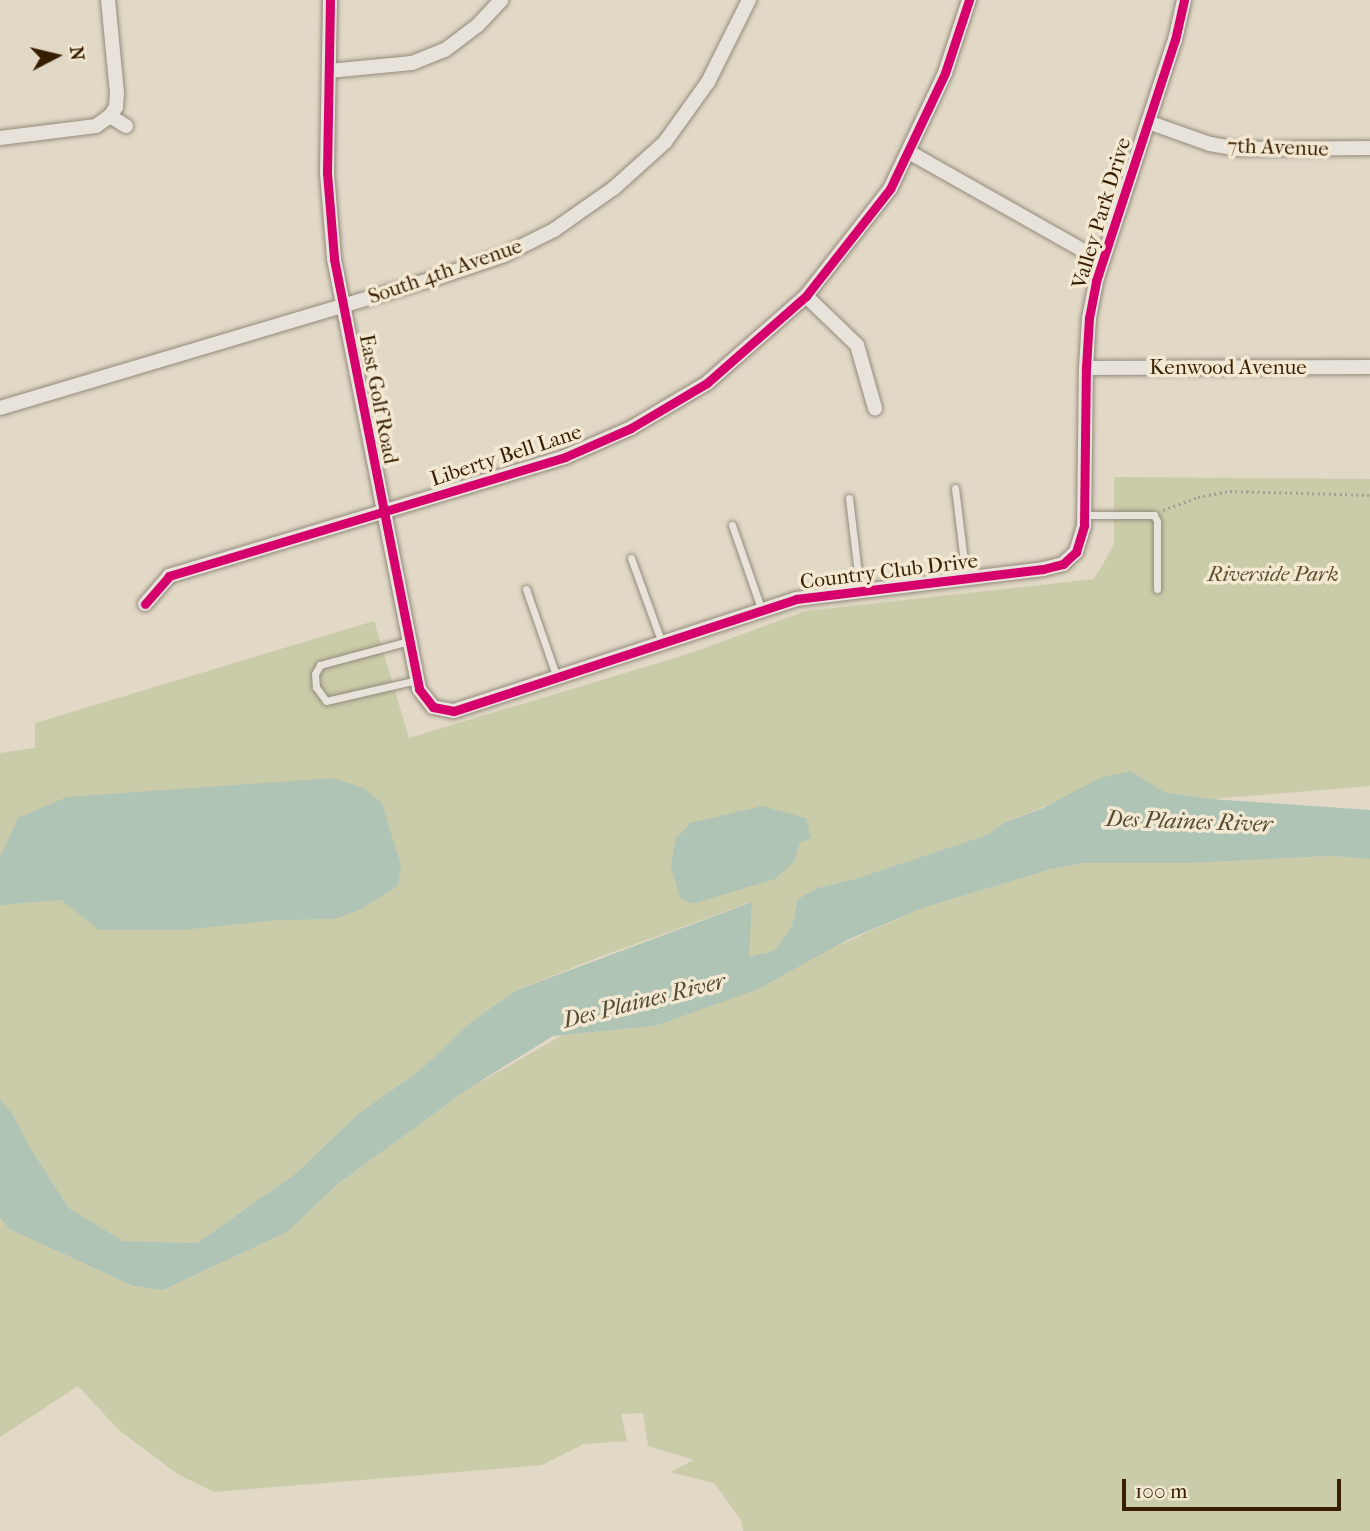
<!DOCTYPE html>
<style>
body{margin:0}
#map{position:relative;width:1370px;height:1531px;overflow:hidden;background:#e1d8c6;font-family:"IM FELL French Canon",serif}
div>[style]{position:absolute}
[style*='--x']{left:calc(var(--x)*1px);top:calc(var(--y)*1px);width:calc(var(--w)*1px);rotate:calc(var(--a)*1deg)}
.green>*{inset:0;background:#cacba8}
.water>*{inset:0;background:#afc4b5}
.path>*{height:2.5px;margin-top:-1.25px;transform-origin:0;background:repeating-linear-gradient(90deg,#a59e95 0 2px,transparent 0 5.5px)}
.roads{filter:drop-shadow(0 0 2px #938a7c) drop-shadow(0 0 2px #938a7c)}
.service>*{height:7px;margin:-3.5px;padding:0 3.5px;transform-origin:3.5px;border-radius:3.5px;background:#e7e2da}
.minor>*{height:14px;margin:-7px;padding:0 7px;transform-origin:7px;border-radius:7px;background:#e7e2da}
.cycleway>*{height:9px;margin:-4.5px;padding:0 4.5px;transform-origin:4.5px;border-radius:4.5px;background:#d6006c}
span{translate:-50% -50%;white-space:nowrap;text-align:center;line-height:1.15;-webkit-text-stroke:7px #f3e8d2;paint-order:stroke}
.street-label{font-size:21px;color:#371e01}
.park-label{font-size:21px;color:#5e4f2c;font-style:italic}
.water-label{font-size:23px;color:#544d35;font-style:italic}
.north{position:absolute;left:21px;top:21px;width:70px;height:70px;-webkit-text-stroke:5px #f3e8d2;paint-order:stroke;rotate:83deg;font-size:19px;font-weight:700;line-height:28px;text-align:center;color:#371e01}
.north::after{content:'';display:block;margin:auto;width:24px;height:32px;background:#371e01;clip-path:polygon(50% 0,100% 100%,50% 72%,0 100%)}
.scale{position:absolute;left:1122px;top:1479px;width:219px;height:32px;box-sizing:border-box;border:4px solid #371e01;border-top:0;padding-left:9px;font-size:21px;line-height:24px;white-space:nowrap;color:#371e01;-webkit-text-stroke:5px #f3e8d2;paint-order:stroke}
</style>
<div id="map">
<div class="green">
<i style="clip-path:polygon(1114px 477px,1370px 479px,1370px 786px,1211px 799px,1163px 792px,1131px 771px,1006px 822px,988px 835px,855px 879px,817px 888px,798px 899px,792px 925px,777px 950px,748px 957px,751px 902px,597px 958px,517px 990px,471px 1022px,418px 1072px,360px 1112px,295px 1174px,197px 1243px,123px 1241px,69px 1208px,32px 1151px,12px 1113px,0 1099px,0 753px,35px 748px,35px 723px,374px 621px,409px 738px,688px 654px,806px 611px,1094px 579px,1114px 545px)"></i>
<i style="clip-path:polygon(1331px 856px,1370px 859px,1370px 1531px,743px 1531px,741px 1520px,714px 1483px,670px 1472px,694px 1460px,648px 1446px,643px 1413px,621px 1414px,627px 1441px,584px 1444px,542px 1465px,214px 1492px,179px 1475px,120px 1431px,78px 1386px,0 1437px,0 1217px,9px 1229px,133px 1286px,163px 1290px,287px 1232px,339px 1183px,468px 1089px,563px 1035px,655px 1026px,923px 908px,1051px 869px,1084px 863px,1194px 863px)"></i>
</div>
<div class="water">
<i style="clip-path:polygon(1131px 771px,1164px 792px,1211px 799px,1370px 810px,1370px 859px,1331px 856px,1194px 863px,1084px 863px,1051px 869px,923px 908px,847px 940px,758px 989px,655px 1026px,553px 1036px,468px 1089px,339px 1183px,287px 1232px,163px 1290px,133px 1286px,9px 1229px,0 1217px,0 1099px,12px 1113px,32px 1151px,69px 1208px,123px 1241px,197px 1243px,295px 1174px,360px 1112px,418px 1072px,471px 1022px,517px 990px,752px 902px,749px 957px,776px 950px,792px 925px,798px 899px,817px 888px,855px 879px,987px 835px,1006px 822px,1043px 808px,1100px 778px)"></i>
<i style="clip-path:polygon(333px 778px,363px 788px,382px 803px,401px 866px,398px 886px,359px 910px,335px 919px,277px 920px,181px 930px,99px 930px,61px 900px,0 905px,0 857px,18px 818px,67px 797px)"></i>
<i style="clip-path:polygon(762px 806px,806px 818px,811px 838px,800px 842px,794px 862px,775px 879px,692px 904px,680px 898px,671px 867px,675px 840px,690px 823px)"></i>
</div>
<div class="path">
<i style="--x:1163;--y:510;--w:37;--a:-20"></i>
<i style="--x:1198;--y:497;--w:33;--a:-11"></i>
<i style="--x:1230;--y:491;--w:140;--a:1.6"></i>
</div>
<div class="roads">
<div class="service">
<i style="--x:955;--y:488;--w:91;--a:83"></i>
<i style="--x:849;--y:498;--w:93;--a:83.2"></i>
<i style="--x:1084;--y:515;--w:70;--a:0"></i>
<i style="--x:1154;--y:515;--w:7;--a:63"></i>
<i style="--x:1157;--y:521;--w:68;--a:90"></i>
<i style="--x:732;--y:525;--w:91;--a:70.8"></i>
<i style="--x:631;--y:558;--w:90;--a:70"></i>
<i style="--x:526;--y:589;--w:94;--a:70.8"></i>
<i style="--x:409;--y:641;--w:92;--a:164.9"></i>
<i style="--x:320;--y:665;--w:10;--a:119"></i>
<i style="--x:315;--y:674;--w:13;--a:86"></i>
<i style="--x:316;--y:687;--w:17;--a:54"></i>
<i style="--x:326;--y:701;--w:93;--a:-13"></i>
</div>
<div class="minor">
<i style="--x:330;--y:0;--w:173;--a:91"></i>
<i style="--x:327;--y:173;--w:86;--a:85.3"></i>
<i style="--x:334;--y:259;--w:438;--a:78.8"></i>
<i style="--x:419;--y:689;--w:23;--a:52"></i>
<i style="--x:433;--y:707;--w:21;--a:11"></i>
<i style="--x:454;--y:711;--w:360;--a:-18.1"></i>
<i style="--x:796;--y:599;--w:249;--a:-6.9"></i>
<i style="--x:1043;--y:569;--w:21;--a:-14"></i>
<i style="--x:1063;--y:564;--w:18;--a:-43"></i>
<i style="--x:1076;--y:552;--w:28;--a:-73"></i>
<i style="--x:1084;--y:525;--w:157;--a:-89.3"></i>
<i style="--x:1086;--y:368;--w:50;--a:-86.6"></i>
<i style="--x:1089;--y:318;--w:38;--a:-79"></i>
<i style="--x:1096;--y:281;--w:254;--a:-71.9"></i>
<i style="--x:1175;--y:40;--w:41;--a:-77.3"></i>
<i style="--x:329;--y:71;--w:83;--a:-5.5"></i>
<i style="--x:412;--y:63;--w:35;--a:-22"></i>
<i style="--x:445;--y:50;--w:41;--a:-37.1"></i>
<i style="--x:478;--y:25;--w:34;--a:-47"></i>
<i style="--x:110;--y:116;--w:19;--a:32"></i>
<i style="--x:1148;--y:122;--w:66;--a:19.5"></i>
<i style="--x:1210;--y:144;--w:28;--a:10"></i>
<i style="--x:1238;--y:149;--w:132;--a:-0.4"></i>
<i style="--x:0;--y:138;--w:97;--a:-7.1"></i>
<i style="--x:96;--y:126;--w:17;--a:-36"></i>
<i style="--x:110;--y:116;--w:11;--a:-56"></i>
<i style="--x:116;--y:107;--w:14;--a:-86"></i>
<i style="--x:117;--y:93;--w:93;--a:-95.5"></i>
<i style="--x:909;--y:152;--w:222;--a:29.5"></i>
<i style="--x:806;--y:296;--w:71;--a:43.9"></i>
<i style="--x:857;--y:345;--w:66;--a:74.1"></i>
<i style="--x:1086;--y:368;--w:284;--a:-0.2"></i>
<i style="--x:0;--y:408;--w:451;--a:-16.6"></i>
<i style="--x:432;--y:279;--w:76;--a:-18.4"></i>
<i style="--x:504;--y:255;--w:56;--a:-26.6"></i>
<i style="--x:554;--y:230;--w:73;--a:-35"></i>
<i style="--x:614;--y:188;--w:69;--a:-42"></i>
<i style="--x:665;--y:142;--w:74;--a:-54.4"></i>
<i style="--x:708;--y:82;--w:92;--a:-63.4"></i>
<i style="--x:145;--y:604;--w:37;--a:-49"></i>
<i style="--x:169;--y:576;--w:413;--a:-16.7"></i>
<i style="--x:565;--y:457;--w:72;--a:-23.7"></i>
<i style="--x:631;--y:428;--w:88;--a:-30.6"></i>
<i style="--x:707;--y:383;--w:132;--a:-41.3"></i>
<i style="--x:806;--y:296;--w:136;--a:-51.9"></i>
<i style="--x:890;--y:189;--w:128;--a:-64.6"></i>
<i style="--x:945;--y:73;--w:77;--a:-71.8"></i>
</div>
</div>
<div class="cycleway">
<i style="--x:330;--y:0;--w:173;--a:91"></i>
<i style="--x:327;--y:173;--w:86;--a:85.3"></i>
<i style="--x:334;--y:259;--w:438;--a:78.8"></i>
<i style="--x:419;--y:689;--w:23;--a:52"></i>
<i style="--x:433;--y:707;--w:21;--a:11"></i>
<i style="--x:454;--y:711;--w:360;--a:-18.1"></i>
<i style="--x:796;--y:599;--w:249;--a:-6.9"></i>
<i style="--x:1043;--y:569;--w:21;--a:-14"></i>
<i style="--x:1063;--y:564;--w:18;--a:-43"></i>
<i style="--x:1076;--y:552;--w:28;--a:-73"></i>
<i style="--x:1084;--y:525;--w:157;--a:-89.3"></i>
<i style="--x:1086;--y:368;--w:50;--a:-86.6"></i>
<i style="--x:1089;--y:318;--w:38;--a:-79"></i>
<i style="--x:1096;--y:281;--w:254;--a:-71.9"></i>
<i style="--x:1175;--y:40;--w:41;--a:-77.3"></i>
<i style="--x:145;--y:604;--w:37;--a:-49"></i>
<i style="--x:169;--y:576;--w:413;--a:-16.7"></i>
<i style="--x:565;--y:457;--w:72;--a:-23.7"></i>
<i style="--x:631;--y:428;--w:88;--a:-30.6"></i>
<i style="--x:707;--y:383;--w:132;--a:-41.3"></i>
<i style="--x:806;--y:296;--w:136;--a:-51.9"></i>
<i style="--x:890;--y:189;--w:128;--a:-64.6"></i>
<i style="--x:945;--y:73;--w:77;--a:-71.8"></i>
</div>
<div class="street-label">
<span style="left:1278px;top:147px;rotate:2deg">7th Avenue</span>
<span style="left:1101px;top:213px;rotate:-73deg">Valley Park Drive</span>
<span style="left:445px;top:271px;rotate:-19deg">South 4th Avenue</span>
<span style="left:1228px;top:367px">Kenwood Avenue</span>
<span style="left:379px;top:399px;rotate:79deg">East Golf Road</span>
<span style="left:506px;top:455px;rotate:-18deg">Liberty Bell Lane</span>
<span style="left:889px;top:571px;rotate:-7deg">Country Club Drive</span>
</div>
<div class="park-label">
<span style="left:1273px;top:574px">Riverside Park</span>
</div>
<div class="water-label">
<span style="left:1189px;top:822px;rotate:2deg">Des Plaines River</span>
<span style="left:644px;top:1001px;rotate:-14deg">Des Plaines River</span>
</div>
<div class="north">N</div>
<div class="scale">100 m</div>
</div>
